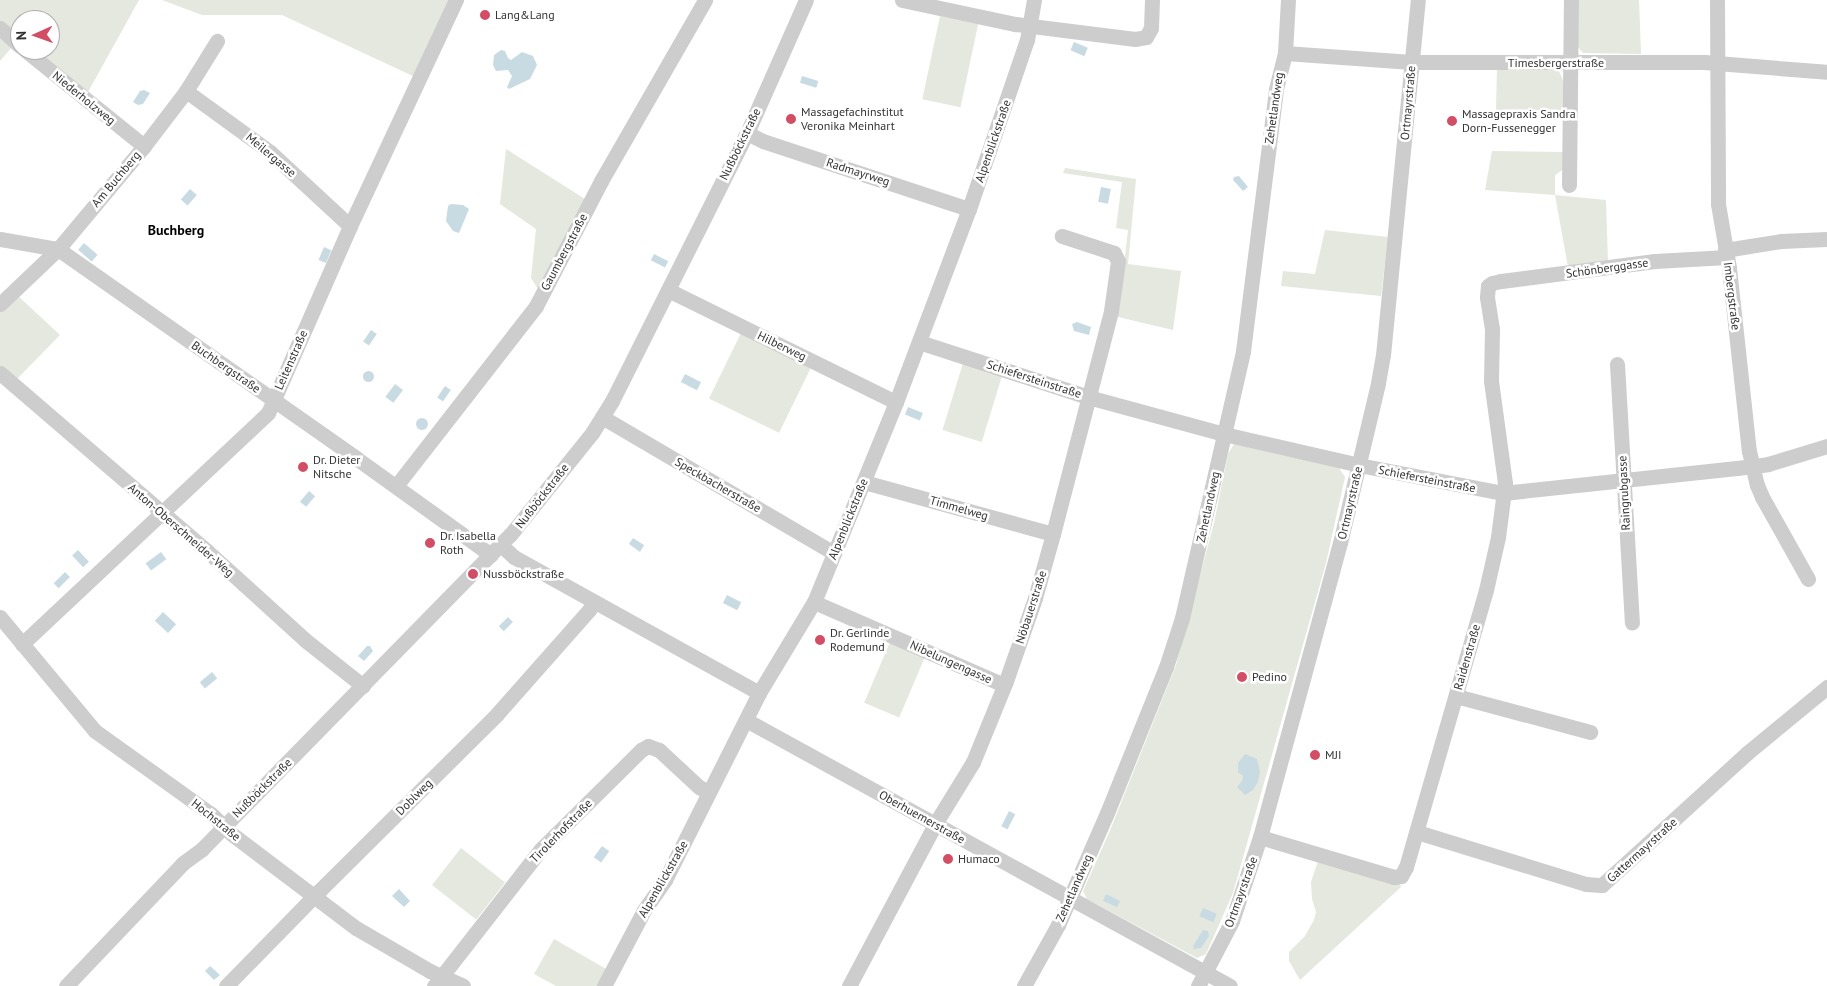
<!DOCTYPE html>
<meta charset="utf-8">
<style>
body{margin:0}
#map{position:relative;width:1827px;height:986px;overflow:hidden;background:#fff;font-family:"PT Sans",sans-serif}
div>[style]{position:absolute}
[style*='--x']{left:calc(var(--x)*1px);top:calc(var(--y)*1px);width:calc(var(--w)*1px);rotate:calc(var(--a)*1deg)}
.green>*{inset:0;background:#e4e8de;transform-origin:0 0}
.water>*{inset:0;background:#c9dbe2;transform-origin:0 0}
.round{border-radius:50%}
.minor>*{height:15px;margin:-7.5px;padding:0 7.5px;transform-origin:7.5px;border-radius:7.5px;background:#cdcdcd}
.dots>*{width:14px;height:14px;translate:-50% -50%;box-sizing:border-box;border:2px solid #fff;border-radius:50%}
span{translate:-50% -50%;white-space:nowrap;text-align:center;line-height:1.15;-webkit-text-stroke:5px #fff;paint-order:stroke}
.poi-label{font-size:12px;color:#333}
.left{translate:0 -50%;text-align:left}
.street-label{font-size:12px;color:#333}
.neighbourhood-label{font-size:14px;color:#000;font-weight:700}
.north{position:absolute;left:10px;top:10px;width:50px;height:50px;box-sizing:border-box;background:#fff;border:1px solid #adadad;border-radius:50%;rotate:268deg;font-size:14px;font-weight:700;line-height:20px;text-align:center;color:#333}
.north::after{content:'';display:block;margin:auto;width:18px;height:22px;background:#d14e65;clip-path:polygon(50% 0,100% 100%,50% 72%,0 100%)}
</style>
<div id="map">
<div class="green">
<i style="clip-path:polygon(0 0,139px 0,88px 92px,33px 50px,50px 50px,50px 20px,20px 20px,20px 39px,0 23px)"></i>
<i style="clip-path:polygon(162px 0,450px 0,415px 77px,282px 15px,202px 15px)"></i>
<i style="clip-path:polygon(1577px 0,1639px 0,1641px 54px,1583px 53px,1577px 46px)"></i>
<i style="left:940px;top:16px;width:39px;height:85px;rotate:12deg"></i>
<i style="clip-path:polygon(0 37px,12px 47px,0 61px)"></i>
<i style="clip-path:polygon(1497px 69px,1553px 69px,1559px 71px,1564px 83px,1564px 110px,1496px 110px)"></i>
<i style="clip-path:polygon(506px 149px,585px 199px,538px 289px,531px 278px,536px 229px,500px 204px)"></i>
<i style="clip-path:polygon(1492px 151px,1564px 152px,1564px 169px,1555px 175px,1555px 195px,1606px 200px,1608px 262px,1568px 267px,1555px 195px,1485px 190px)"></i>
<i style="clip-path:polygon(1065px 168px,1136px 179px,1128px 264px,1181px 271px,1173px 330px,1118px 317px,1128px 230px,1116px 228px,1122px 182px,1063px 173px)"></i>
<i style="clip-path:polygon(1325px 230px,1388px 237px,1381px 296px,1281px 286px,1283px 271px,1315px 274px)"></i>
<i style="clip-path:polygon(17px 295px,60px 335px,16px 380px,0 367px,0 310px)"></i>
<i style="left:741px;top:333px;width:78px;height:73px;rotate:26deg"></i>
<i style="left:963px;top:363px;width:41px;height:70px;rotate:17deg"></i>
<i style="clip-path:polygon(1234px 444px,1339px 468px,1345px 477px,1326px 563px,1233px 893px,1206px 954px,1197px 958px,1087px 899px,1083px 891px,1109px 833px,1176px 665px,1214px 523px,1228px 454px)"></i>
<i style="left:890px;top:642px;width:38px;height:66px;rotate:23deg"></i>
<i style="left:461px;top:848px;width:56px;height:47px;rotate:38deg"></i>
<i style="clip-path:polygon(1318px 861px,1400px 884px,1401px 887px,1300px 980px,1289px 961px,1289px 952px,1305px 936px,1314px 920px,1316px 912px,1312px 899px,1311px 882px)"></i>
<i style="clip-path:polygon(554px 939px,608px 970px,600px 986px,556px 986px,534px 974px)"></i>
</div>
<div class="water">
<i style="left:1074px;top:42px;width:15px;height:9px;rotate:23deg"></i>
<i style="clip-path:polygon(501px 50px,505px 51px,508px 58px,511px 60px,522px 52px,533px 56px,537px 65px,530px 79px,509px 89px,507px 87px,512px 76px,508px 70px,496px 71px,493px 65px,494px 55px)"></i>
<i style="left:802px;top:76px;width:17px;height:7px;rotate:17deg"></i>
<i style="clip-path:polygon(144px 90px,150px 93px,143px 104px,138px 105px,133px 102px,140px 91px)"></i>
<i style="clip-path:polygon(1239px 176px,1248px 187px,1243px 191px,1233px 180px,1234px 177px)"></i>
<i style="left:1101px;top:187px;width:10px;height:15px;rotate:11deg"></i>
<i style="left:190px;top:189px;width:9px;height:14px;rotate:41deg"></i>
<i style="clip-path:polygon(451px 204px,463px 205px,469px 209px,459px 233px,453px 231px,446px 221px,448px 206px)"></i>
<i style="left:84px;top:243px;width:18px;height:9px;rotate:41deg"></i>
<i style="left:324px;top:247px;width:8px;height:14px;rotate:23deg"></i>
<i style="left:654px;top:254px;width:16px;height:7px;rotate:27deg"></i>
<i style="clip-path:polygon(1077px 322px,1091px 327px,1089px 335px,1074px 331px,1072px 324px)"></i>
<i style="left:371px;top:330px;width:7px;height:14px;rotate:34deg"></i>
<i class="round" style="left:362.5px;top:370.5px;width:11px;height:11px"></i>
<i style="left:685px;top:374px;width:18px;height:9px;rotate:27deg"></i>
<i style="left:395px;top:384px;width:10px;height:16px;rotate:37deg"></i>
<i style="left:445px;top:386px;width:7px;height:14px;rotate:34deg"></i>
<i style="left:908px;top:407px;width:16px;height:8px;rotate:22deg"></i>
<i class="round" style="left:416px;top:418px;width:12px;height:12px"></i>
<i style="left:309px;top:491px;width:8px;height:14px;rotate:40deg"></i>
<i style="clip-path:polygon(633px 538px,644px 545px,640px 552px,629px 544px)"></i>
<i style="left:78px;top:550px;width:16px;height:8px;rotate:47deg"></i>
<i style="left:161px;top:552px;width:9px;height:19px;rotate:54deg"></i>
<i style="left:65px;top:572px;width:7px;height:16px;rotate:45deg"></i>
<i style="left:727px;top:595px;width:16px;height:9px;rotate:27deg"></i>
<i style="left:163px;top:612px;width:18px;height:12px;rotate:43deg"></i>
<i style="left:508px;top:617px;width:7px;height:13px;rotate:45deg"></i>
<i style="clip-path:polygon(367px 646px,370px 646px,373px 651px,364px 661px,358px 656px)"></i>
<i style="left:212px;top:672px;width:8px;height:16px;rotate:50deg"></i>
<i style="clip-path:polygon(1245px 754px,1257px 759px,1260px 771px,1258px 782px,1253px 790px,1245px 795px,1237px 787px,1242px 781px,1243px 776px,1238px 772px,1238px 763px)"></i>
<i style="left:1009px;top:811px;width:7px;height:17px;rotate:27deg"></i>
<i style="left:602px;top:846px;width:9px;height:14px;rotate:36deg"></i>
<i style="clip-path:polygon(399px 889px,410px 901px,404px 907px,392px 896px)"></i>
<i style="clip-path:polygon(1106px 894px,1120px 901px,1117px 907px,1103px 901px)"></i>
<i style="left:1203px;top:908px;width:15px;height:9px;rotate:23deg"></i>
<i style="clip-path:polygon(1203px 930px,1208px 931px,1209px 936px,1201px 948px,1194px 949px,1193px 946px)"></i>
<i style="clip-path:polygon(210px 966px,220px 975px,214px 980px,205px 971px)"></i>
</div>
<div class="minor">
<i style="--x:902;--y:0;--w:116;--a:12"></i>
<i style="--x:1015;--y:24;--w:121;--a:7.1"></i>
<i style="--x:1135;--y:39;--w:11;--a:-10"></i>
<i style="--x:1146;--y:37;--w:10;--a:-61"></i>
<i style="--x:1151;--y:28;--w:28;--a:-88"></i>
<i style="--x:1717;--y:0;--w:204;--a:89.7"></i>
<i style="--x:1718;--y:204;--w:65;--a:80.2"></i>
<i style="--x:1729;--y:268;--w:184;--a:83.8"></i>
<i style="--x:1749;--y:451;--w:35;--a:77"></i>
<i style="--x:1757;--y:485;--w:13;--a:67"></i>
<i style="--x:1762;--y:497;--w:94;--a:60.7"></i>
<i style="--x:0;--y:28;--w:27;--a:42"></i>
<i style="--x:25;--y:50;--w:153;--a:38.9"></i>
<i style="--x:1285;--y:53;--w:127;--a:4.1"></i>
<i style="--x:1412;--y:62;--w:292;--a:0"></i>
<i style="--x:1704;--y:62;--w:123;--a:4.6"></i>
<i style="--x:186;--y:91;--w:104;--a:36"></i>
<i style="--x:270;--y:152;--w:109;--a:42.8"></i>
<i style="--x:747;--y:133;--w:18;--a:27"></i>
<i style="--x:763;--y:141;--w:217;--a:18.3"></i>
<i style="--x:1569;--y:185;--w:185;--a:-89.4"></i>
<i style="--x:0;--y:239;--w:59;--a:9.8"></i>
<i style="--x:58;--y:249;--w:364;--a:35"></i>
<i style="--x:356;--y:458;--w:166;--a:35.7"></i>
<i style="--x:1725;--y:250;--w:57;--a:-9.1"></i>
<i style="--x:1781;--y:241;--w:46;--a:-2.5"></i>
<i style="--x:668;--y:290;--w:254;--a:26.2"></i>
<i style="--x:0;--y:304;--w:80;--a:-43.5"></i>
<i style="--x:58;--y:249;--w:134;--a:-50.1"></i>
<i style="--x:144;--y:146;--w:69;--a:-52.6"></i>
<i style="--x:186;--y:91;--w:59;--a:-58.2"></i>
<i style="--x:919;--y:342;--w:178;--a:18"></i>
<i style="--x:1088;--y:397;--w:141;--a:15.2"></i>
<i style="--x:1224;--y:434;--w:139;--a:12.9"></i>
<i style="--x:1359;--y:465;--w:147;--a:11"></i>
<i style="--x:1503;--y:493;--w:235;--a:-6.1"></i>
<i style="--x:1737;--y:468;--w:31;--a:-7"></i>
<i style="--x:1768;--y:464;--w:62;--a:-17"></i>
<i style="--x:1617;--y:364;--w:259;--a:86.7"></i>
<i style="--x:0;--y:373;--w:273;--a:40.7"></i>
<i style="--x:207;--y:551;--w:132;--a:42.2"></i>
<i style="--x:305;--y:640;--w:74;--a:38.4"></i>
<i style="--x:602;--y:417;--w:269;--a:30.4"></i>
<i style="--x:864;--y:482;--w:196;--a:15.4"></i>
<i style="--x:396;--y:486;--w:228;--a:-52.1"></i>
<i style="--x:536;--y:306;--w:141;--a:-62.5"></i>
<i style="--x:601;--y:181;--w:209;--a:-60.1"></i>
<i style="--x:501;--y:545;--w:18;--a:43"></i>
<i style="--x:514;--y:557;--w:280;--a:29"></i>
<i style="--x:814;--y:602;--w:207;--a:23.6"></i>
<i style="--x:0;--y:617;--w:148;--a:50.2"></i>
<i style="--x:95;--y:731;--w:143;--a:35.6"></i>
<i style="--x:211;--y:814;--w:30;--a:44"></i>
<i style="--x:233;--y:835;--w:154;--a:37.1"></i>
<i style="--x:356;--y:928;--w:86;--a:30.2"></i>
<i style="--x:430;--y:971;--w:36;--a:24"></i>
<i style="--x:22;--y:644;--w:337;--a:-43.2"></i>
<i style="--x:268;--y:413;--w:204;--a:-66.3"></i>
<i style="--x:350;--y:226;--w:250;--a:-64.9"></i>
<i style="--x:1456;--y:696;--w:139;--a:15"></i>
<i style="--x:746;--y:720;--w:552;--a:28.79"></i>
<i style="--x:1417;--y:832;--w:177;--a:17.1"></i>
<i style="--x:1586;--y:884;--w:16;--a:4"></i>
<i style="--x:1602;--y:885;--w:196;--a:-42.3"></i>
<i style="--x:1747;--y:753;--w:104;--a:-39.5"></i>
<i style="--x:1260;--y:837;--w:140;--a:16.6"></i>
<i style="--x:1394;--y:877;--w:7;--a:-8"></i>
<i style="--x:1401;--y:876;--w:10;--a:-61"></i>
<i style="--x:1406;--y:867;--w:288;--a:-73.9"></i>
<i style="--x:1486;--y:590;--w:54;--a:-77.2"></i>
<i style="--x:1498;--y:537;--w:54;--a:-82.6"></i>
<i style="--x:1505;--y:483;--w:103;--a:-97.8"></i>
<i style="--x:1491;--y:381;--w:52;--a:-88.9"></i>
<i style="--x:1492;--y:329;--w:32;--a:-99"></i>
<i style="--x:1487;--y:297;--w:11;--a:-85"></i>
<i style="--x:1488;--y:286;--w:5;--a:-37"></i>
<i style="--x:1492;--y:283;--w:9;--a:-13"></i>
<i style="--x:1501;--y:281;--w:155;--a:-7.4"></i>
<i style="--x:1655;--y:261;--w:72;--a:-3.2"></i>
<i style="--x:66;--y:986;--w:170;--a:-46.4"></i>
<i style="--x:183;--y:863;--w:24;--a:-36"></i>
<i style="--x:202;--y:849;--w:440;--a:-45.6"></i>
<i style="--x:510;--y:535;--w:131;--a:-51.2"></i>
<i style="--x:592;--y:433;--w:38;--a:-58"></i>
<i style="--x:612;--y:401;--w:300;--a:-63.3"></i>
<i style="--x:747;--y:133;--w:145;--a:-66.1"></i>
<i style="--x:226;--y:986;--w:134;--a:-45.6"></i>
<i style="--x:320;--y:890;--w:250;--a:-44.8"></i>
<i style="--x:497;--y:714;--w:139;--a:-48.5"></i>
<i style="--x:589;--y:610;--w:9;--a:-58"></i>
<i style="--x:434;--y:986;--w:174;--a:-52"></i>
<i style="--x:541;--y:849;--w:141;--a:-44.7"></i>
<i style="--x:641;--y:750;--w:8;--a:-30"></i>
<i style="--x:648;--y:746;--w:12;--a:20"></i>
<i style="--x:659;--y:750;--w:54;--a:42.8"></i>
<i style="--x:699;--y:787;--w:11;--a:27"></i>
<i style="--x:604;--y:986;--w:86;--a:-62.2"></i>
<i style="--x:644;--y:910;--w:37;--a:-55"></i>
<i style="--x:665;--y:880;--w:209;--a:-63.3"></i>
<i style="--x:759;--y:693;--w:106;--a:-58.9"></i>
<i style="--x:814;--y:602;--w:216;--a:-67.7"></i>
<i style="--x:896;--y:402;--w:206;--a:-69.3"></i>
<i style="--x:969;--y:209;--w:179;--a:-71.1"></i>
<i style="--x:1027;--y:40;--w:41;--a:-80.1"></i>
<i style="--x:849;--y:986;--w:183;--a:-62"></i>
<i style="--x:935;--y:824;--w:73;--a:-58.5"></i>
<i style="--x:973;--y:762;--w:87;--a:-67.8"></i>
<i style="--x:1006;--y:681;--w:88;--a:-70.7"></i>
<i style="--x:1035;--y:598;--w:66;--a:-74.3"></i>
<i style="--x:1053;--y:534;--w:230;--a:-75.4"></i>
<i style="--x:1111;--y:311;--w:50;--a:-82"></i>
<i style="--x:1118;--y:261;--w:9;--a:-117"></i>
<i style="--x:1114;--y:253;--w:55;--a:-161.9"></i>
<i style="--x:1024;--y:986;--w:70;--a:-60.9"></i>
<i style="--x:1058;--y:925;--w:122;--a:-66.4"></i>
<i style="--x:1107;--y:813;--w:157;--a:-68"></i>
<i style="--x:1166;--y:667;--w:52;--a:-71.9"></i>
<i style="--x:1182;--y:618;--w:274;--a:-77.1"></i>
<i style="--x:1243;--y:351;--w:264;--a:-82.8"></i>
<i style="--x:1276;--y:89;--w:37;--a:-76"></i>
<i style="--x:1285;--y:53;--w:53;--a:-86.8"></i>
<i style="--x:1198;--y:986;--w:73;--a:-62.4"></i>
<i style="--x:1232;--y:921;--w:89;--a:-71.6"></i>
<i style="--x:1260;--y:837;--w:305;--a:-74.8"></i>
<i style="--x:1340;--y:543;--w:164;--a:-76.6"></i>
<i style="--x:1378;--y:383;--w:28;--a:-80"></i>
<i style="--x:1383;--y:355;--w:357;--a:-84.4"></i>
</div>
<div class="dots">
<i style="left:485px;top:15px;background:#d14e65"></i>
<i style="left:791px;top:119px;background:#d14e65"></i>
<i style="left:1452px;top:121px;background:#d14e65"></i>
<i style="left:303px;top:467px;background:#d14e65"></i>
<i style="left:430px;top:543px;background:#d14e65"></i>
<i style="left:473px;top:574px;background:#d14e65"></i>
<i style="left:820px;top:640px;background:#d14e65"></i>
<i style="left:1242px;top:677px;background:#d14e65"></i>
<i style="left:1315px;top:755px;background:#d14e65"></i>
<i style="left:948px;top:859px;background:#d14e65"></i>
</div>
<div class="poi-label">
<span class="left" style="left:495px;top:15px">Lang&amp;Lang</span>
<span class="left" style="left:801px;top:119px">Massagefachinstitut<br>Veronika Meinhart</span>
<span class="left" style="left:1462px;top:121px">Massagepraxis Sandra<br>Dorn-Fussenegger</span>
<span class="left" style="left:313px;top:467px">Dr. Dieter<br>Nitsche</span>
<span class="left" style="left:440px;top:543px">Dr. Isabella<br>Roth</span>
<span class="left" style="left:483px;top:574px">Nussböckstraße</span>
<span class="left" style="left:830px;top:640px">Dr. Gerlinde<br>Rodemund</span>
<span class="left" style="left:1252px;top:677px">Pedino</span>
<span class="left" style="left:1325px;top:755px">MJI</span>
<span class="left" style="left:958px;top:859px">Humaco</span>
</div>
<div class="street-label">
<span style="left:1556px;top:63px">Timesbergerstraße</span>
<span style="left:84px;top:98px;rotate:39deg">Niederholzweg</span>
<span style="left:1408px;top:103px;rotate:-85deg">Ortmayrstraße</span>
<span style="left:1274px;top:108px;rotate:-82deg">Zehetlandweg</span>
<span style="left:993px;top:141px;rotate:-71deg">Alpenblickstraße</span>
<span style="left:740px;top:144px;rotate:-64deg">Nußböckstraße</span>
<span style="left:271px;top:155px;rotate:40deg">Meilergasse</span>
<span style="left:858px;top:172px;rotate:18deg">Radmayrweg</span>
<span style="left:116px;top:179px;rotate:-50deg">Am Buchberg</span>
<span style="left:564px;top:252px;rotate:-62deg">Gaumbergstraße</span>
<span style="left:1607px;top:268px;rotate:-8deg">Schönberggasse</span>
<span style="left:1732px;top:296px;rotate:83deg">Imbergstraße</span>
<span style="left:782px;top:346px;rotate:26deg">Hilberweg</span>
<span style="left:291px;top:360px;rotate:-66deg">Leitenstraße</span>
<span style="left:226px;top:367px;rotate:35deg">Buchbergstraße</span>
<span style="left:1034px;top:379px;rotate:18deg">Schiefersteinstraße</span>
<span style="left:1427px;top:479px;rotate:11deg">Schiefersteinstraße</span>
<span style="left:718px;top:485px;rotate:30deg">Speckbacherstraße</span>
<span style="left:1624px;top:493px;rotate:-93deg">Raingrubgasse</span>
<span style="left:542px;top:496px;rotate:-52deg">Nußböckstraße</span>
<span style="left:1350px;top:503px;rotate:-77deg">Ortmayrstraße</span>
<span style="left:1208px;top:507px;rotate:-78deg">Zehetlandweg</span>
<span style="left:959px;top:508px;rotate:16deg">Timmelweg</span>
<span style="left:848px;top:519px;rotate:-68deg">Alpenblickstraße</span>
<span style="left:181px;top:530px;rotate:41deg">Anton-Oberschneider-Weg</span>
<span style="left:1031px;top:607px;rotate:-72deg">Nöbauerstraße</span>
<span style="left:1467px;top:657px;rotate:-74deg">Raidenstraße</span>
<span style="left:951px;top:662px;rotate:24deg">Nibelungengasse</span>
<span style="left:262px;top:788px;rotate:-45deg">Nußböckstraße</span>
<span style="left:414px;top:797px;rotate:-45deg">Doblweg</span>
<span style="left:922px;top:817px;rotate:29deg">Oberhuemerstraße</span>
<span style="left:216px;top:820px;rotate:39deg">Hochstraße</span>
<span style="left:561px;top:831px;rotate:-46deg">Tirolerhofstraße</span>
<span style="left:1642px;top:850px;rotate:-42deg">Gattermayrstraße</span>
<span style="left:663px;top:879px;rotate:-60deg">Alpenblickstraße</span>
<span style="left:1074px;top:888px;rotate:-66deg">Zehetlandweg</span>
<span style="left:1241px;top:892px;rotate:-70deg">Ortmayrstraße</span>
</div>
<div class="neighbourhood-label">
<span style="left:176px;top:230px">Buchberg</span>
</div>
<div class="north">N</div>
</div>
